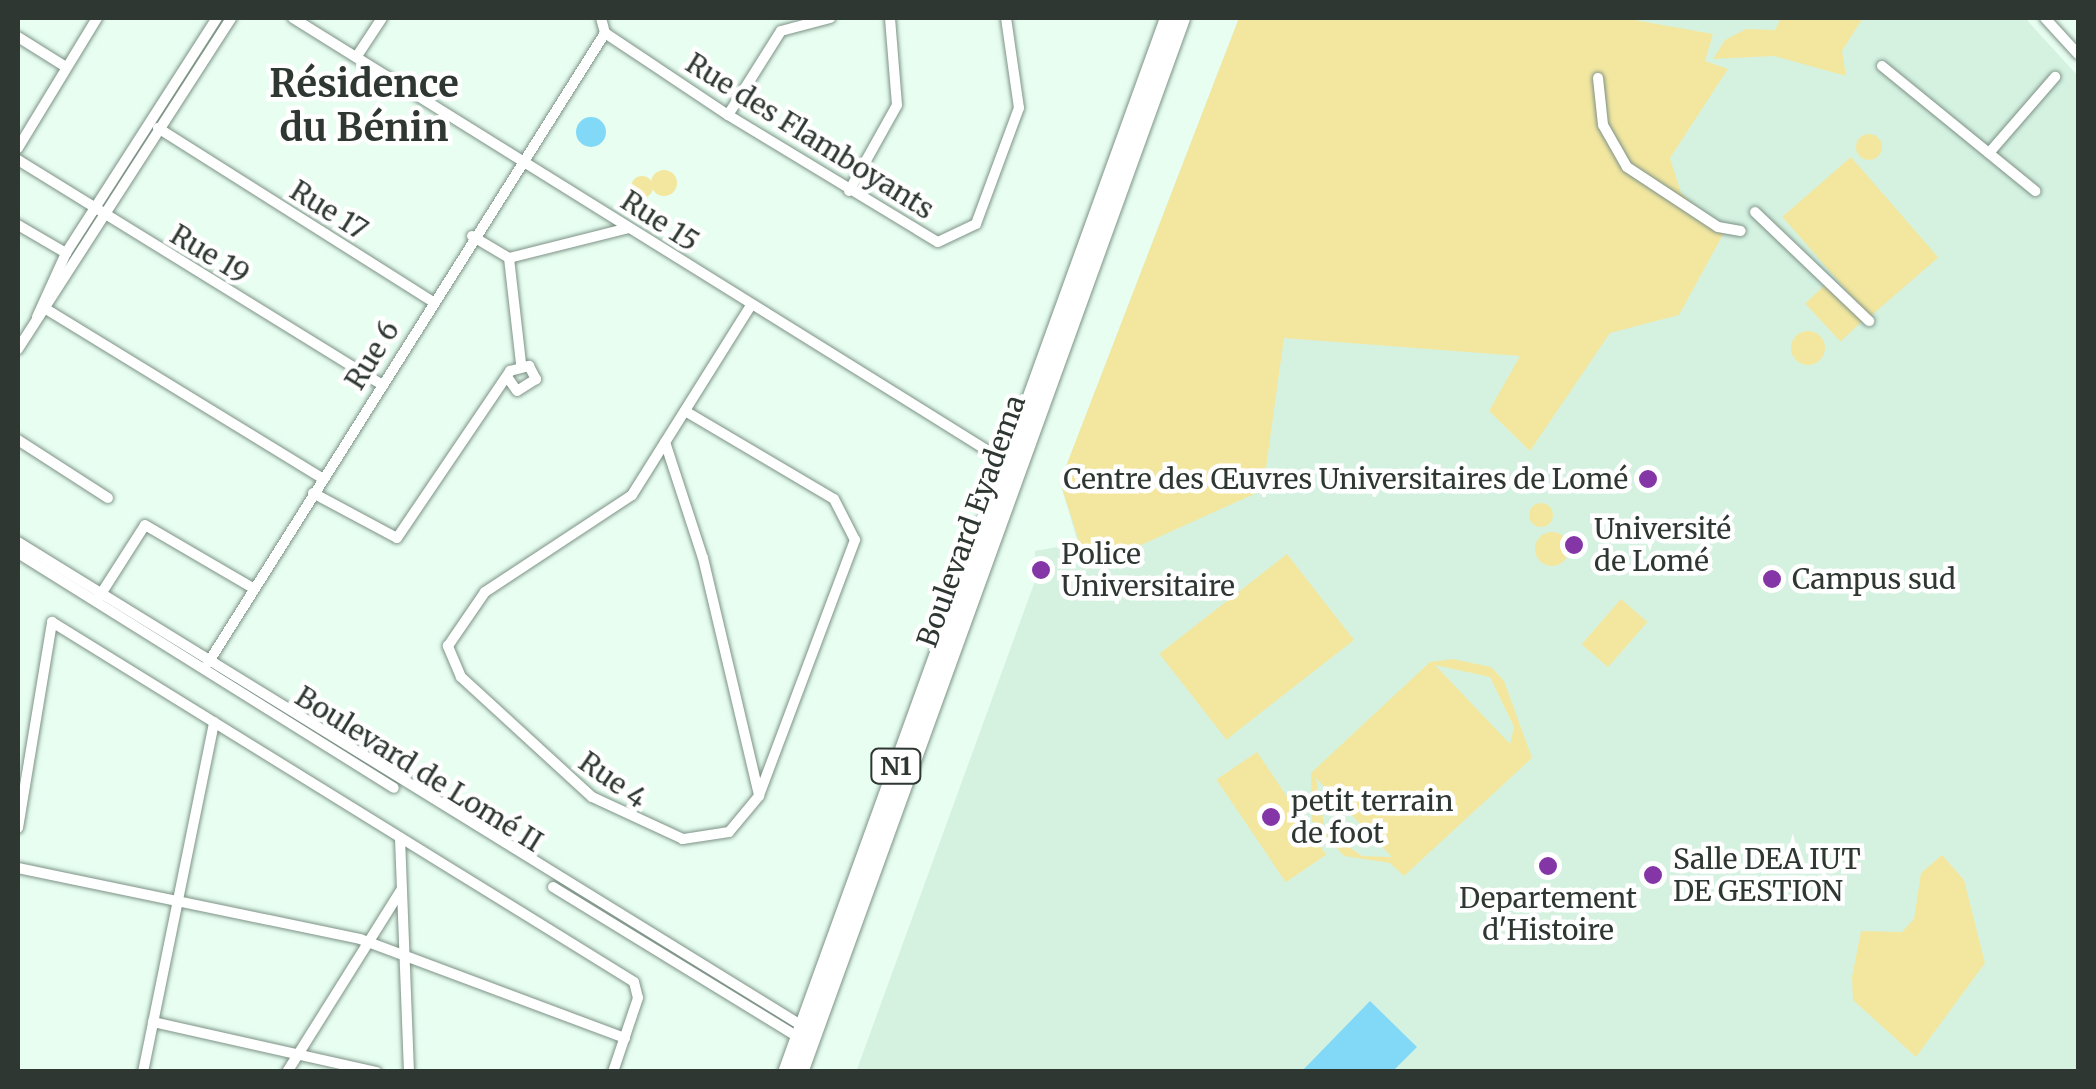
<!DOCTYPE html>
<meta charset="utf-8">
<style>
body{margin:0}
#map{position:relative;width:2096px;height:1089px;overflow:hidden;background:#e7fef1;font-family:Merriweather,serif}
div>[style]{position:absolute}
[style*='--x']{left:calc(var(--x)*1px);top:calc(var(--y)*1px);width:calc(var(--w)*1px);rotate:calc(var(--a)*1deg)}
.built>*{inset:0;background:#d5f2e1}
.green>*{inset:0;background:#f3e7a0;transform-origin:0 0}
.round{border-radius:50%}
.water>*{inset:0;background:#82d9f7}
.roads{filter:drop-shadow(0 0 2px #7d9286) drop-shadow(0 0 2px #7d9286)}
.minor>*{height:10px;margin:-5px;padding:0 5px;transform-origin:5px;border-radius:5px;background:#fff}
.highway>*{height:15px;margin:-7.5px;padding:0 7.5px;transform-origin:7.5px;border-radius:7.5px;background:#fff}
.dots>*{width:28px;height:28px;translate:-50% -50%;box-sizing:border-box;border:5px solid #fff;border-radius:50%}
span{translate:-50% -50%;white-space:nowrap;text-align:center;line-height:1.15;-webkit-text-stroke:9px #fff;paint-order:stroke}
.shield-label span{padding:2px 8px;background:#fff;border:2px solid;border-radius:8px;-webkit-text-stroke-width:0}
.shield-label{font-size:25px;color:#2e3732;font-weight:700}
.street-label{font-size:28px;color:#2e3732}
.poi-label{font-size:28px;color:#2e3732}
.right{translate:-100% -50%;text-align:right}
.left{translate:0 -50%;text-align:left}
.district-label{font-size:38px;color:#2e3732;font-weight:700}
.frame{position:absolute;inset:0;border:20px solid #2e3732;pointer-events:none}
</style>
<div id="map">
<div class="built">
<i style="clip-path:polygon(1239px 18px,2025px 18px,2078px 76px,2078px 1071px,856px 1072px,1035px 581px,1035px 551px,1078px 543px,1060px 482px)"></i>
</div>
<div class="green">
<i style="clip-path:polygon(1239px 18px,1623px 18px,1713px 34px,1705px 61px,1728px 69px,1670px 158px,1681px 193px,1725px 231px,1679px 315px,1610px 333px,1530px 451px,1489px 411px,1520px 356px,1284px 338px,1263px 490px,1088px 569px,1060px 482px)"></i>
<i style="clip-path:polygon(1781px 18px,1863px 18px,1842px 51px,1846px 76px,1774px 56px,1713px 59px,1725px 40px,1746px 29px,1775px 30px)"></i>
<i class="round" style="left:1856px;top:134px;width:26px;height:26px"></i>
<i style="left:1851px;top:157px;width:133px;height:91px;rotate:49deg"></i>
<i class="round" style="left:651px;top:170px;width:26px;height:26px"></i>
<i class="round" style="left:631px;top:176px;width:22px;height:22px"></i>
<i style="left:1827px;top:283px;width:52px;height:30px;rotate:47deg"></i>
<i class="round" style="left:1791px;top:331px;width:34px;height:34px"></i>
<i class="round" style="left:1529px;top:503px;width:24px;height:24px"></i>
<i class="round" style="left:1535px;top:532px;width:34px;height:34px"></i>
<i style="left:1287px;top:554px;width:109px;height:162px;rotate:52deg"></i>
<i style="left:1621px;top:599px;width:35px;height:60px;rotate:41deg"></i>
<i style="clip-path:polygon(evenodd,1453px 659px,1491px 667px,1504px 681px,1532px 758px,1404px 876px,1390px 863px,1344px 856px,1312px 821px,1311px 773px,1430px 662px,1453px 659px,1435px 665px,1490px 677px,1514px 727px,1510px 744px,1435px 665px,1453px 659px,1316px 778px,1391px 856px,1391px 857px,1362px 856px,1325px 830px,1316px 778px)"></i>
<i style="left:1257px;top:752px;width:124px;height:49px;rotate:56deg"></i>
<i style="clip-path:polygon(1942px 855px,1964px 880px,1985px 963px,1916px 1057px,1853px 1000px,1852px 977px,1861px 931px,1902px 932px,1914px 919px,1921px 873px)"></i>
</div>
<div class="water">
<i class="round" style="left:576px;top:117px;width:30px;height:30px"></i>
<i style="clip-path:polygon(1370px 1001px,1417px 1047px,1393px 1071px,1302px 1071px)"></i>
</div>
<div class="roads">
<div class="minor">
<i style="--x:293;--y:18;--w:844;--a:31.92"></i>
<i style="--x:601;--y:18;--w:16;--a:75"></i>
<i style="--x:605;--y:33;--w:148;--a:33.7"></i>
<i style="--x:728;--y:115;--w:245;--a:31.2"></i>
<i style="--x:938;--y:242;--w:42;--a:-25.3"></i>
<i style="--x:976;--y:224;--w:124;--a:-69.7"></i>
<i style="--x:1019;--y:108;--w:91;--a:-98.2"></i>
<i style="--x:2045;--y:18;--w:49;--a:47.5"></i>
<i style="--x:18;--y:37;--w:57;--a:32"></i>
<i style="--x:357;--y:56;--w:45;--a:-56.7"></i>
<i style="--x:1882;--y:66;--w:198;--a:39.2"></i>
<i style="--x:1598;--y:78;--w:47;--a:83.9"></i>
<i style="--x:1603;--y:125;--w:48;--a:60.3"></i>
<i style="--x:1627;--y:167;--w:109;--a:33.4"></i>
<i style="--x:1718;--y:227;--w:23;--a:10"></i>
<i style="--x:728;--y:115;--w:99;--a:-57.8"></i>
<i style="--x:781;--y:31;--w:51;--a:-14.9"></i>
<i style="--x:158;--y:128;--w:324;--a:32.3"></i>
<i style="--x:18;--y:148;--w:152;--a:-58.7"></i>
<i style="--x:1989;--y:153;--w:101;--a:-49"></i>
<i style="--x:18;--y:160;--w:426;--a:31.7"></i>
<i style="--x:849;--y:191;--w:98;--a:-60.8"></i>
<i style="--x:897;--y:105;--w:87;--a:-94.6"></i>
<i style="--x:1755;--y:212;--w:158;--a:43.7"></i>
<i style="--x:18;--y:225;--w:56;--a:30.3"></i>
<i style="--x:472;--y:236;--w:43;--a:30.7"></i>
<i style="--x:509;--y:258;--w:123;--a:-14.1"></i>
<i style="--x:509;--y:258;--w:107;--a:83.5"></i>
<i style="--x:46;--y:309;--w:324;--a:31.5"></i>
<i style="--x:37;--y:317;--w:70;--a:-65.6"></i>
<i style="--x:66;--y:253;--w:279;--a:-57.3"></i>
<i style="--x:18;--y:349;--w:394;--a:-57.2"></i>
<i style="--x:685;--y:411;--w:173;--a:30.6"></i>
<i style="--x:834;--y:499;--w:46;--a:62.9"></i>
<i style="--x:855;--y:540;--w:273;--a:110.6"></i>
<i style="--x:759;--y:796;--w:47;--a:129.8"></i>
<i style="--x:729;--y:832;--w:47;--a:171.3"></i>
<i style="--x:683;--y:839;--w:100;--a:-155.2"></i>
<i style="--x:592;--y:797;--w:178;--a:-137.5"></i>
<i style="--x:461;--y:677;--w:34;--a:-113"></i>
<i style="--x:448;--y:646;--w:65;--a:-55.6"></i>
<i style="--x:485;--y:592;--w:176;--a:-33.4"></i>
<i style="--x:632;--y:495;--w:222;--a:-57.9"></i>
<i style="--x:18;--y:440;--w:107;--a:32.8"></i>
<i style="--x:665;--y:442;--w:122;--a:71.9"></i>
<i style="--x:703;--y:558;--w:244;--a:76.7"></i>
<i style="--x:313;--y:493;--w:95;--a:28.2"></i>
<i style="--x:397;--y:538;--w:202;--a:-55.9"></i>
<i style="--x:510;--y:371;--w:20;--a:-15"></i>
<i style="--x:529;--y:366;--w:15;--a:62"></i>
<i style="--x:536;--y:379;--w:22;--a:148"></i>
<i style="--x:517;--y:391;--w:16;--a:-125"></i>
<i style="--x:18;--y:542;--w:924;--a:31.68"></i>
<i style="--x:18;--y:553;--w:443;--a:32"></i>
<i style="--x:99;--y:597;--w:85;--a:-57.4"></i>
<i style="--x:145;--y:525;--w:123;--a:30.3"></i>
<i style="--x:208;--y:663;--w:745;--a:-57.78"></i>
<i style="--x:18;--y:828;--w:209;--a:-80.6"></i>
<i style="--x:52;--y:622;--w:684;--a:31.74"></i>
<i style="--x:634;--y:982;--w:16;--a:76"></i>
<i style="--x:638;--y:998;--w:78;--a:108.7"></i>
<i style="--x:400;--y:838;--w:234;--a:87.8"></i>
<i style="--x:18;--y:868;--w:349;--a:11.7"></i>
<i style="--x:360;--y:939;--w:283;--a:20.5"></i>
<i style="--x:553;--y:887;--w:293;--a:31.5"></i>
<i style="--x:153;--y:1022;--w:229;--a:12.6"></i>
<i style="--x:143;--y:1072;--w:357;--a:-78.5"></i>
<i style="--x:287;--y:1072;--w:215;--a:-57.9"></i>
</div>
<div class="highway">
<i style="--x:785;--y:1072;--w:1121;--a:-70.08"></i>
<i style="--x:800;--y:1072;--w:1121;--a:-70.08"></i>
</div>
</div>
<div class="dots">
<i style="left:1648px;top:479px;background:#8536a6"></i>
<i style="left:1574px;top:545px;background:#8536a6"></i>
<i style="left:1041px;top:570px;background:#8536a6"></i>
<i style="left:1772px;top:579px;background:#8536a6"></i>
<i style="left:1271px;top:817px;background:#8536a6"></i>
<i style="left:1548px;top:866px;background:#8536a6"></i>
<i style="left:1653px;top:875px;background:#8536a6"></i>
</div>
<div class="shield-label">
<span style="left:896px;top:766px">N1</span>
</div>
<div class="street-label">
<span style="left:810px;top:136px;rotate:32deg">Rue des Flamboyants</span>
<span style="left:329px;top:210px;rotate:32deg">Rue 17</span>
<span style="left:660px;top:221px;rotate:33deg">Rue 15</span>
<span style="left:210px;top:254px;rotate:31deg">Rue 19</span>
<span style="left:372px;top:355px;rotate:-58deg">Rue 6</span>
<span style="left:971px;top:521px;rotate:-70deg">Boulevard Eyadema</span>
<span style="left:419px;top:769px;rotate:32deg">Boulevard de Lomé II</span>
<span style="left:613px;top:780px;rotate:35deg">Rue 4</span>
</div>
<div class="poi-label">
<span class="right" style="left:1628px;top:479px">Centre des Œuvres Universitaires de Lomé</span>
<span class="left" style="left:1594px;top:545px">Université<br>de Lomé</span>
<span class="left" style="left:1061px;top:570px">Police<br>Universitaire</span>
<span class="left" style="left:1792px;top:579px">Campus sud</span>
<span class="left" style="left:1291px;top:817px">petit terrain<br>de foot</span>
<span class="left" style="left:1673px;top:875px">Salle DEA IUT<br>DE GESTION</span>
<span style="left:1548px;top:914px">Departement<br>d'Histoire</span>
</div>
<div class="district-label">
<span style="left:364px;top:106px">Résidence<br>du Bénin</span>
</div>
<div class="frame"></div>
</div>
